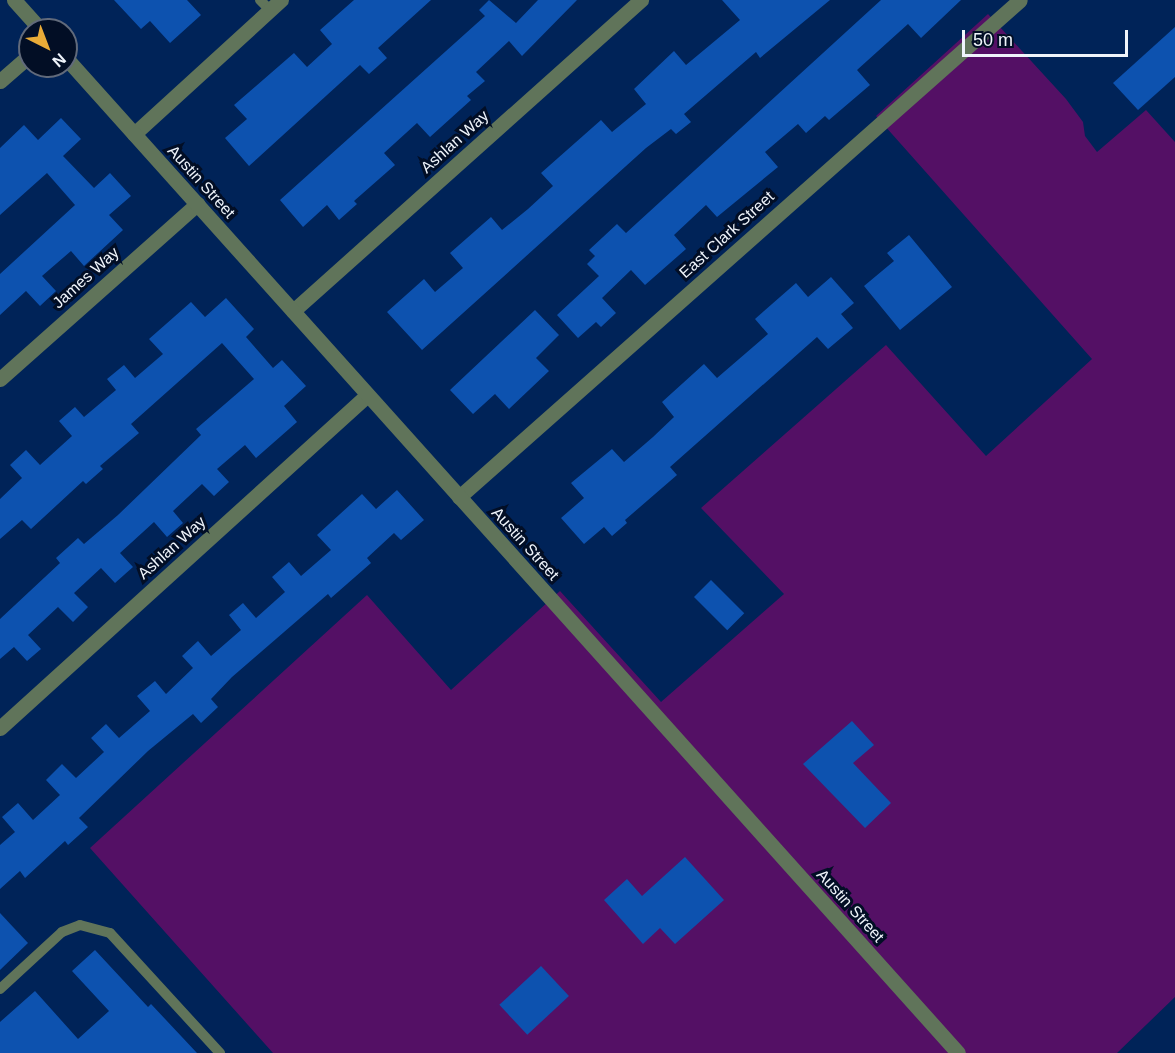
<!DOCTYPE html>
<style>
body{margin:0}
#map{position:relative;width:1175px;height:1053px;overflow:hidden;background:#002358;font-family:Helvetica,sans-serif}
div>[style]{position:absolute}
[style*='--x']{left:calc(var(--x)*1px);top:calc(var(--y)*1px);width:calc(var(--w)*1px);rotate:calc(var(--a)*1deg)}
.green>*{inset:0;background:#541065}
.building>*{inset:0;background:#0d52af;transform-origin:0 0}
.service>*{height:10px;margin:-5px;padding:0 5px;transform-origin:5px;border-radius:5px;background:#60745a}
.minor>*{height:15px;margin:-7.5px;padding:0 7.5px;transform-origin:7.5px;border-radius:7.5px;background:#60745a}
.tertiary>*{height:15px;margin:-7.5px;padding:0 7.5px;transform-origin:7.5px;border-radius:7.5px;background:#60745a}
span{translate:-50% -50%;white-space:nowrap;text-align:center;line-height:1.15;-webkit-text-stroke:6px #020e25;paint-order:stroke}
.street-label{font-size:16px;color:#eff4fb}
.north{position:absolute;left:18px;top:18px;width:60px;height:60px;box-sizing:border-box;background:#020e25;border:2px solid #616a7b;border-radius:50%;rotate:138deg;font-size:16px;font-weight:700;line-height:24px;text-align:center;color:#eff4fb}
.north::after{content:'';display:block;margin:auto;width:21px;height:27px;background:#e9ab38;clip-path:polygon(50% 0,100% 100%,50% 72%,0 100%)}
.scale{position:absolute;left:962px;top:30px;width:166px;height:27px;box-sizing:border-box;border:3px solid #eff4fb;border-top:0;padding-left:8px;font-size:18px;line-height:21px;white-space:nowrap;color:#eff4fb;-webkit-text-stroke:4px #020e25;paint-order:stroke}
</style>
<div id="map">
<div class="green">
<i style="clip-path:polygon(988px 14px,1066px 99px,1083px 122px,1085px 136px,1097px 152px,1146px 110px,1175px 142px,1175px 997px,1117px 1053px,273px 1053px,90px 848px,367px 595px,451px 690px,560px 591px,661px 702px,784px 594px,701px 508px,886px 345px,986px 456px,1092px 359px,876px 116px)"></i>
</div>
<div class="building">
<i style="clip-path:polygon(114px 0,187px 0,201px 15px,170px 43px,150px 21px,141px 29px)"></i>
<i style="clip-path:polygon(354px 0,431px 0,378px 48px,387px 58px,369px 74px,360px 65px,249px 166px,225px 138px,247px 119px,234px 105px,294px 53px,307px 67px,332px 44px,320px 30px)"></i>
<i style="clip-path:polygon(489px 0,516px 23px,538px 0,577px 0,522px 56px,509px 41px,476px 72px,485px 81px,467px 96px,471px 100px,430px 137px,417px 123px,384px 153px,395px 165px,354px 201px,357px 204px,339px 220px,327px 205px,303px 227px,280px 200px,485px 16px,479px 10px)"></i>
<i style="clip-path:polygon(722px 0,830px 0,760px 58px,756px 52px,727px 77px,684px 114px,691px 122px,676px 134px,671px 129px,646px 148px,422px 350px,387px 312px,424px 279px,435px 292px,463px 268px,450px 253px,491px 217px,502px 230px,528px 209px,553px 186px,541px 173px,601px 120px,612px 132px,646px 104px,634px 89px,674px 51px,686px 65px,740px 20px)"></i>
<i style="clip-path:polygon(881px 0,961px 0,921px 38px,908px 24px,857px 70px,870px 85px,829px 120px,825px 116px,806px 133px,798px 124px,765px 152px,778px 167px,717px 217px,706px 205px,674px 235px,686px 249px,645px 285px,631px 270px,602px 298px,616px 313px,601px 327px,596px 322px,578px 338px,557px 315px,599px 276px,587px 264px,595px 256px,589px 250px,617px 224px,626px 233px)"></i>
<i style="clip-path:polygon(1175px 27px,1175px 77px,1138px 110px,1113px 83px)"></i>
<i style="clip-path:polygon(61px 118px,81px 139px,63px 156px,94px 188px,110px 173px,131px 196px,109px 215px,123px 230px,84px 266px,71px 251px,42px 276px,56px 291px,40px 306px,26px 291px,0 315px,0 274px,75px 205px,47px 173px,0 215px,0 148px,24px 125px,38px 140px)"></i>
<i style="clip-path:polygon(909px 235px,952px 287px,900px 330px,864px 286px,894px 261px,887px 253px)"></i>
<i style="clip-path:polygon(831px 277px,854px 303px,841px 314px,853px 328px,828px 349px,817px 337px,670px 467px,677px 475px,625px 520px,627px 523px,612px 536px,604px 527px,584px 544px,561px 518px,584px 498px,571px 483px,612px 449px,624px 462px,653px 437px,674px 417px,662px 402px,704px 364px,717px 378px,768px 334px,755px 319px,796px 283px,808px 297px)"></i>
<i style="clip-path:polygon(226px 298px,254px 329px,246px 337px,273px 368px,282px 360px,306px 386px,284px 406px,297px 422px,256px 458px,245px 445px,217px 469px,229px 482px,214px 496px,202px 484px,173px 511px,183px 523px,167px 537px,154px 522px,120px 553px,133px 567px,115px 583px,101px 568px,74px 593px,88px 607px,73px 622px,58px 607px,28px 635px,41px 649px,27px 661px,14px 647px,0 659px,0 619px,60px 563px,56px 558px,78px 538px,84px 544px,118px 515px,201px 435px,196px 429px,254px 379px,222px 343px,131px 424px,139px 433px,100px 466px,103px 469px,86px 484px,83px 481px,31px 529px,22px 520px,0 539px,0 499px,22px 478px,10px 465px,26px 450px,40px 465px,72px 436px,59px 421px,75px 407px,84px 417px,116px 390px,107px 379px,124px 365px,135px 378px,163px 354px,149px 339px,191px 302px,205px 317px)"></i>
<i style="clip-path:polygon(535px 310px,559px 335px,536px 358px,549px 371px,509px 409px,495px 394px,473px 414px,450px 390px)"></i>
<i style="clip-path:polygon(397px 490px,424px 520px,401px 540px,394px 533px,367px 558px,371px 563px,331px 598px,328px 594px,232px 677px,211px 699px,218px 707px,201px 723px,193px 714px,148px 751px,79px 818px,88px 827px,68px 845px,65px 841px,25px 878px,20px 871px,0 889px,0 845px,15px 832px,2px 817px,18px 803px,33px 820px,60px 795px,46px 780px,62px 764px,76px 778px,104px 752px,91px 738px,106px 724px,119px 738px,150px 711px,137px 696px,155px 681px,166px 694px,193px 668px,182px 656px,198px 641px,211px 656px,241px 630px,229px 615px,243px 603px,256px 618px,285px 592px,272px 577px,289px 562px,301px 576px,331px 550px,317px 535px,362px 494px,376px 509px)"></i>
<i style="left:711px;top:580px;width:47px;height:24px;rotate:45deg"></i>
<i style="clip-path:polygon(852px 721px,874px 745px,853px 763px,891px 803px,865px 828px,803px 764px)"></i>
<i style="clip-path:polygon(685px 857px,724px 900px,675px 944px,660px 928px,643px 944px,604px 900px,627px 879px,642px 896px)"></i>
<i style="clip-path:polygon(0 913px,28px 943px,0 970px)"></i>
<i style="clip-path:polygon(95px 950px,148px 1007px,151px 1004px,197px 1053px,0 1053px,0 1022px,35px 991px,78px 1039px,109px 1011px,72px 971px)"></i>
<i style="left:541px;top:966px;width:41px;height:57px;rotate:47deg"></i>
</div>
<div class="service">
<i style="--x:260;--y:0;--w:14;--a:45"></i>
<i style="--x:0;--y:989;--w:84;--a:-42.6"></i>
<i style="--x:62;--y:932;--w:19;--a:-21"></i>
<i style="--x:80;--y:925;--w:31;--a:15"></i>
<i style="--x:110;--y:933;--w:163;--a:47.5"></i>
</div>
<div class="minor">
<i style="--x:0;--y:81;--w:40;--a:-41"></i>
<i style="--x:134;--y:134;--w:199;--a:-42.4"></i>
<i style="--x:293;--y:311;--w:467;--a:-41.8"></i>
<i style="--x:0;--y:379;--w:264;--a:-41.6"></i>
<i style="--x:459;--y:497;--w:749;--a:-41.54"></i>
<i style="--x:0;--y:728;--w:496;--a:-42.2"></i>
</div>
<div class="tertiary">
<i style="--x:14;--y:0;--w:40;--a:48"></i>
<i style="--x:66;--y:58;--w:1336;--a:48.12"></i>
</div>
<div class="street-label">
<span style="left:455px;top:142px;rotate:-42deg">Ashlan Way</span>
<span style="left:201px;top:182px;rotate:48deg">Austin Street</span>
<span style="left:727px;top:235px;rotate:-42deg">East Clark Street</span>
<span style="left:86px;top:278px;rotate:-42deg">James Way</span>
<span style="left:525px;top:544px;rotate:48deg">Austin Street</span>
<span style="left:172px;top:548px;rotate:-42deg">Ashlan Way</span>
<span style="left:850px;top:906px;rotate:48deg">Austin Street</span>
</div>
<div class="north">N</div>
<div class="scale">50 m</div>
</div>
